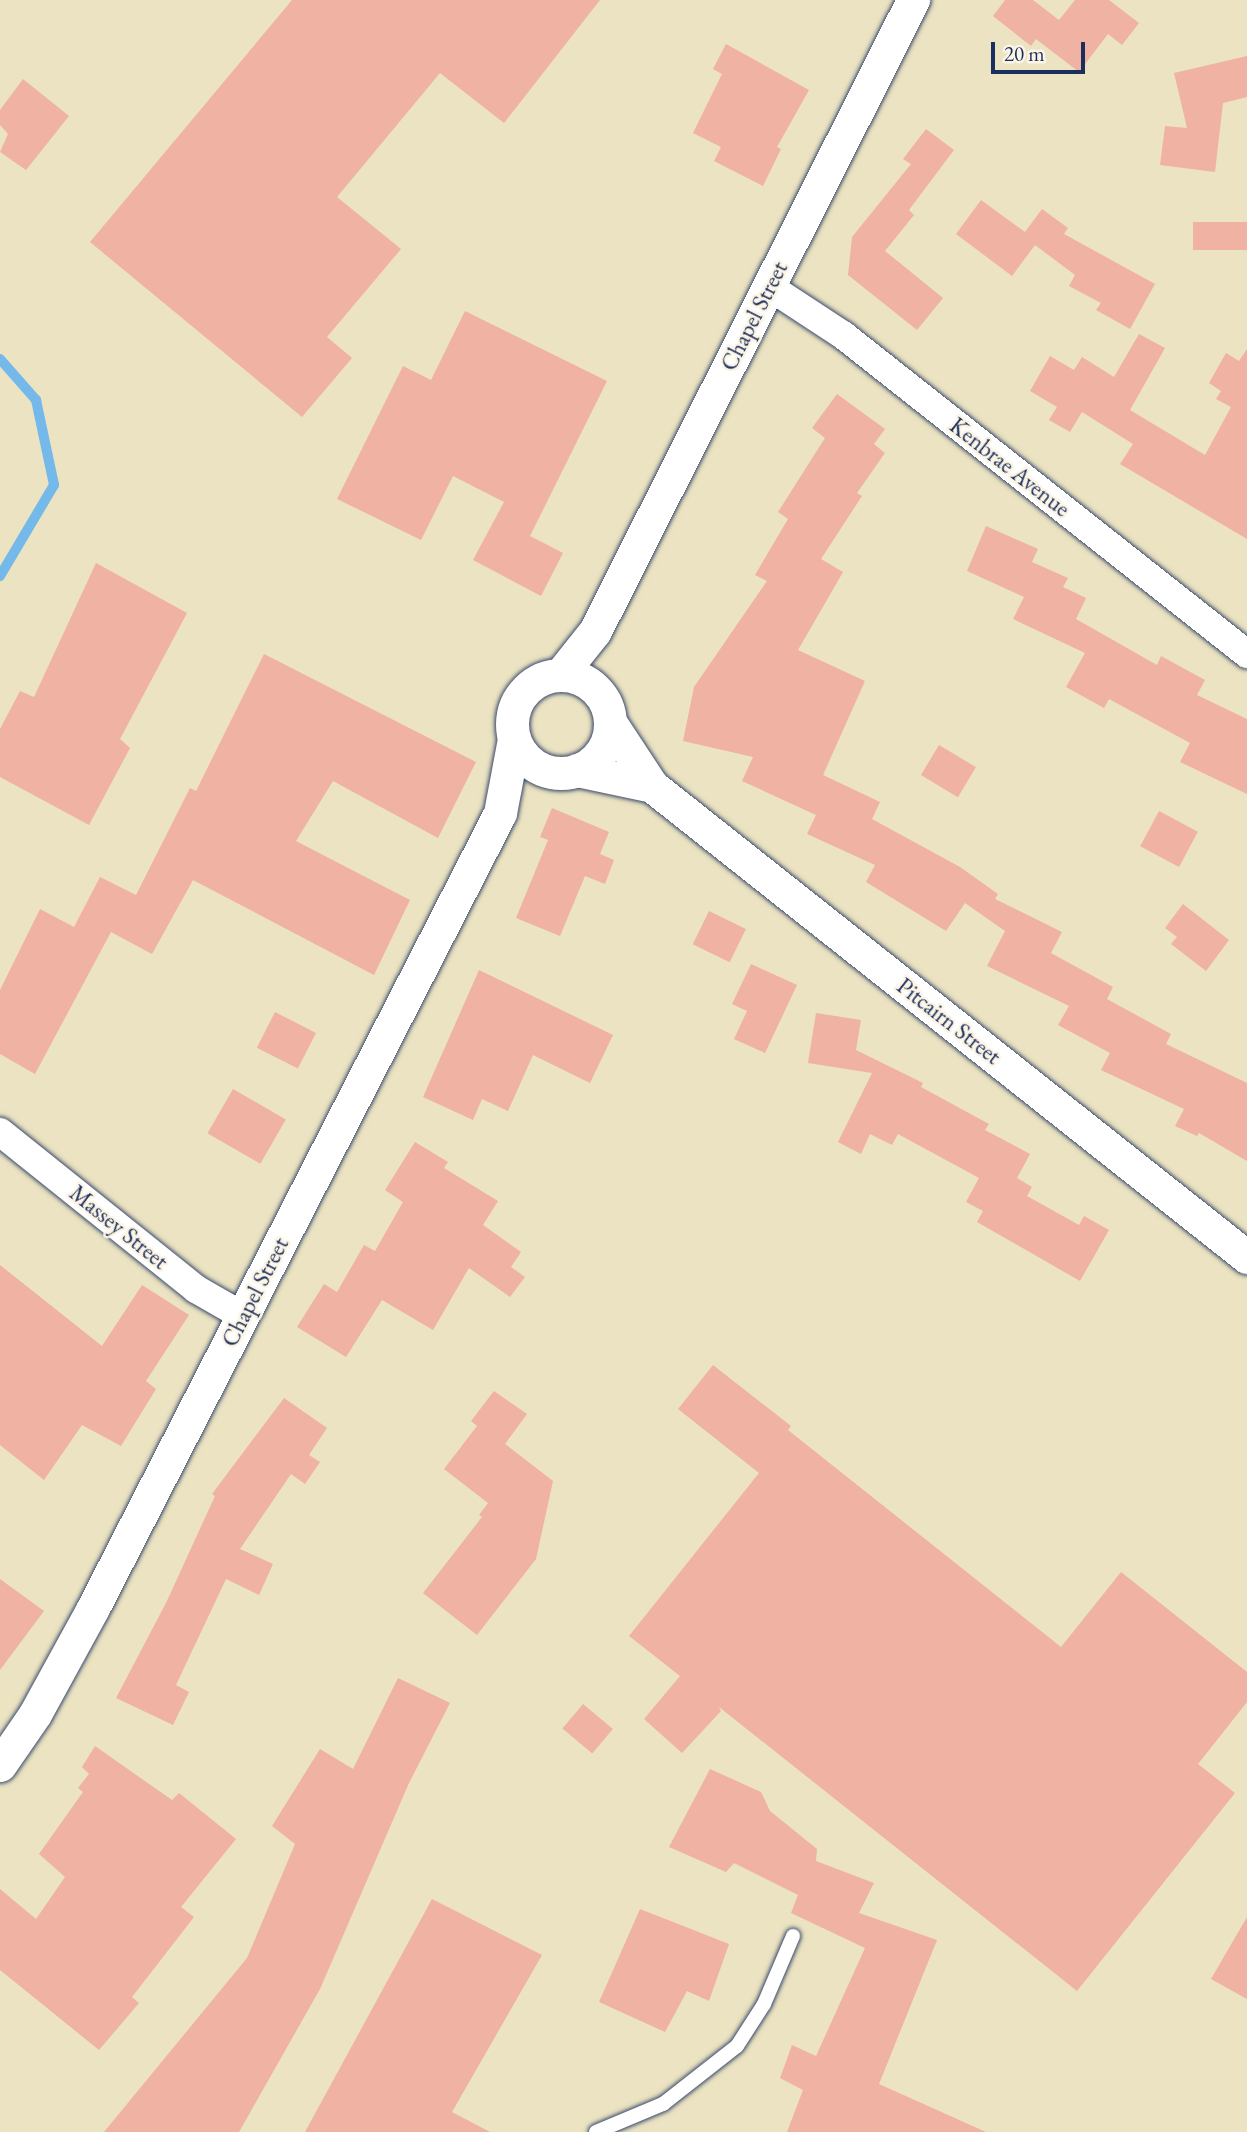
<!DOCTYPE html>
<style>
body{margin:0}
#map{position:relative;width:1247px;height:2132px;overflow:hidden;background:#ebe3c1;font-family:"EB Garamond",serif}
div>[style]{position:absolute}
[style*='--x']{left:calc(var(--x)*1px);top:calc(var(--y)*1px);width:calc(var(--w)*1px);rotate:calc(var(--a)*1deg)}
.stream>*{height:10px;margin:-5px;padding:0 5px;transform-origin:5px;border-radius:5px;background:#75b9eb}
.building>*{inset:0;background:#f0b2a2;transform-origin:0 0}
.roads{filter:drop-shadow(0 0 2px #3a4a6d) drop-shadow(0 0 2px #3a4a6d)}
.service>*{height:14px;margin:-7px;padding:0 7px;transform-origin:7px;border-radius:7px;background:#fff}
.minor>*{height:28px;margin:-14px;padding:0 14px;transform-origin:14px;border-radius:14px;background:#fff}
.tertiary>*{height:33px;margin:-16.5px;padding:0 16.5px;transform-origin:16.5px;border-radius:16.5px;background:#fff}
.tertiary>.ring{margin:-16.5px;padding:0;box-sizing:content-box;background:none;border:33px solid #fff;border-radius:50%}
span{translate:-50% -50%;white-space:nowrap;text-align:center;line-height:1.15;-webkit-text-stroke:5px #fcf5e5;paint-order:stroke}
.street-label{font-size:23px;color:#1b2f5e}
.scale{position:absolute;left:991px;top:42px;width:94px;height:32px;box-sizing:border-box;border:4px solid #1b2f5e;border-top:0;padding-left:9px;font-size:21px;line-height:24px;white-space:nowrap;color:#1b2f5e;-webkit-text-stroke:5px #fcf5e5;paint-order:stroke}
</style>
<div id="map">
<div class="stream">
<i style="--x:0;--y:359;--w:55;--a:48.7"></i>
<i style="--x:36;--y:400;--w:87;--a:78"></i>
<i style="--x:54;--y:485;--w:106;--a:120.7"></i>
</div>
<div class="building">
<i style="clip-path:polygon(292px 0,600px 0,504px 123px,440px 73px,337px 197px,401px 249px,327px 337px,352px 358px,302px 417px,90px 242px)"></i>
<i style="clip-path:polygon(1005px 0,1033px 0,1059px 20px,1075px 0,1109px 0,1139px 23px,1122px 45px,1108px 34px,1079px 72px,1036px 39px,1031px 46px,993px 16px)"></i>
<i style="clip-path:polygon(726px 44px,809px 90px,777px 147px,781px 149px,763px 186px,714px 161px,721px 147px,693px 133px,722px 74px,713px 69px)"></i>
<i style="clip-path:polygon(1247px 56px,1247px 97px,1223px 103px,1215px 172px,1160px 165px,1165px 126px,1187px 128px,1174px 73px)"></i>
<i style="clip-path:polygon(23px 79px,69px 116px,26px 170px,0 152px,8px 134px,0 125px,0 110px)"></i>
<i style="clip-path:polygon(926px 129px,954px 150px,909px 210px,914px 215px,885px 251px,943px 298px,917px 330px,848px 275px,852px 237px,911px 164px,903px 159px)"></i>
<i style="clip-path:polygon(981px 200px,1025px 232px,1042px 209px,1068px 228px,1064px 234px,1155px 284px,1130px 329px,1096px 310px,1101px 303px,1069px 286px,1075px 275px,1035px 245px,1012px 276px,956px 234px)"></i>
<i style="left:1247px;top:222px;width:28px;height:54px;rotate:90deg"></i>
<i style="clip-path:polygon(465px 311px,607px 381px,530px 536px,563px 553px,541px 596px,473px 560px,504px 502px,453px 476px,421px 540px,337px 499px,403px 366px,431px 380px)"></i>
<i style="clip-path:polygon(1139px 334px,1165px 348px,1130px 410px,1205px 455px,1231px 407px,1216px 399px,1221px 391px,1209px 383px,1226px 353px,1239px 361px,1247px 349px,1247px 539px,1120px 464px,1133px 444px,1082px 412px,1070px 432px,1049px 420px,1057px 407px,1030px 391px,1050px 356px,1074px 370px,1082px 357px,1114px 377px)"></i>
<i style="clip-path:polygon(837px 394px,885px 429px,874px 444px,885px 453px,857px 493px,862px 496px,821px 559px,843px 572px,798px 650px,865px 681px,823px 775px,880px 802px,872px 819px,960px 867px,998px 894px,995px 899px,1062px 932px,1051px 953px,1113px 987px,1107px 999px,1171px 1034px,1166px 1044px,1247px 1083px,1247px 1161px,1199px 1133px,1197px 1136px,1175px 1126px,1184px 1109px,1101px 1070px,1110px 1053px,1058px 1025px,1069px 1006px,987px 966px,1005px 931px,965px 903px,946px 931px,866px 882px,875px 865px,807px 834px,816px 815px,742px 781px,753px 757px,683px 741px,694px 687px,767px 581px,755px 575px,788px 519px,778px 512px,825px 438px,812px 428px)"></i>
<i style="clip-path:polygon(986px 526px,1038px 549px,1032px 562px,1068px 578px,1063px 587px,1086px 598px,1076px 619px,1157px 665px,1161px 656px,1205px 680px,1197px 695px,1247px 719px,1247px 794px,1180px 762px,1190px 743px,1109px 699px,1104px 708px,1066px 687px,1085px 653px,1013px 619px,1024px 597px,967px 571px)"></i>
<i style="clip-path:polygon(96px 563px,187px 613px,120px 739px,130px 748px,89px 825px,0 777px,0 729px,20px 691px,34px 697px)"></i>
<i style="clip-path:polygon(264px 654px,476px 762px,438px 838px,333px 781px,296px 841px,410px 900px,374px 975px,193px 880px,152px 954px,111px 932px,35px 1074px,0 1054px,0 990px,40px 909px,74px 927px,100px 877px,136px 895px,190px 788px,196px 791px)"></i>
<i style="left:939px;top:745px;width:43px;height:35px;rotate:31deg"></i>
<i style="clip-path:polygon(552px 808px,609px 832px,600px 854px,614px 860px,605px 884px,585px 876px,560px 936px,516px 918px,548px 840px,540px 837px)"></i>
<i style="left:1159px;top:811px;width:44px;height:40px;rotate:28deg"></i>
<i style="clip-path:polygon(1183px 904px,1229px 940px,1206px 971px,1171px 944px,1177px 937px,1165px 928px)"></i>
<i style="left:709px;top:911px;width:41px;height:37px;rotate:26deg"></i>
<i style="clip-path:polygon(751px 964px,797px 985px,765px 1053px,734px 1039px,747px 1011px,732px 1004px)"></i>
<i style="clip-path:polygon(479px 970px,613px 1035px,590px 1083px,533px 1055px,508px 1111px,482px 1099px,473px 1120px,423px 1097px)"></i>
<i style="left:275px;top:1012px;width:46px;height:40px;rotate:27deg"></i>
<i style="clip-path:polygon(816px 1013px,861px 1020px,856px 1050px,923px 1083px,921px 1087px,989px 1124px,985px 1130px,1030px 1154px,1017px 1178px,1032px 1187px,1027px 1196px,1079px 1225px,1084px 1216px,1109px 1230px,1080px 1281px,977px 1222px,983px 1211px,966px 1202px,979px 1178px,898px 1134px,892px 1145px,870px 1134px,861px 1154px,838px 1142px,872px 1073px,808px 1063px)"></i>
<i style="left:233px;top:1089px;width:61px;height:51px;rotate:30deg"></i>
<i style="clip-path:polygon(415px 1142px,448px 1162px,444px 1168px,498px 1201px,483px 1225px,521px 1252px,511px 1267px,525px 1277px,510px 1297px,469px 1268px,433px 1330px,382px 1300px,346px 1357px,297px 1327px,324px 1284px,337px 1292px,364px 1245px,375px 1251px,403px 1202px,385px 1190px)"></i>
<i style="clip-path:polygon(0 1265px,102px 1346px,142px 1285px,189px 1315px,146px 1381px,156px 1389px,121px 1446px,82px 1425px,44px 1480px,0 1445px)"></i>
<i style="clip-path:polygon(713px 1365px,791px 1426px,788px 1430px,1061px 1647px,1121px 1572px,1247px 1672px,1247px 1702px,1198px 1764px,1235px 1793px,1077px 1991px,719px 1707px,721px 1711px,682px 1753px,644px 1719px,680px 1676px,629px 1636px,759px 1473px,678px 1409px)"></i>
<i style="clip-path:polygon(494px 1391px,527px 1414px,505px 1444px,553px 1481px,536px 1559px,477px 1635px,423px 1593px,482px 1517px,479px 1515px,488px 1503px,444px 1469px,477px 1426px,471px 1421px)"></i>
<i style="clip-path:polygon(284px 1398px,327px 1428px,309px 1455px,320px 1462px,305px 1484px,291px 1474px,240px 1549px,273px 1564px,259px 1595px,226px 1579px,176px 1685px,189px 1692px,173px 1725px,116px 1698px,166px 1603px,215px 1496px,212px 1494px)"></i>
<i style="clip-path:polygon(0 1579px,44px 1611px,0 1670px)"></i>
<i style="clip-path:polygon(398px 1678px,450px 1703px,409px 1783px,320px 1989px,239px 2132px,104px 2132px,247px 1958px,295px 1844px,272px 1826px,320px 1749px,353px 1769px)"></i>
<i style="left:583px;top:1704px;width:39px;height:32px;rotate:40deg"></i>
<i style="clip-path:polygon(95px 1746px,172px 1800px,179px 1793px,236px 1839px,181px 1907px,194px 1917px,132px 1997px,139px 2003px,99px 2050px,0 1970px,0 1889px,36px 1919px,65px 1877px,39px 1854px,83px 1792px,78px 1788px,89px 1774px,82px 1767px)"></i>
<i style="clip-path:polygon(710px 1769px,761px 1792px,770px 1811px,817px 1849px,816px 1861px,874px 1883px,859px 1913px,937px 1940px,879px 2084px,986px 2132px,787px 2132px,803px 2090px,780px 2078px,792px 2045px,816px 2056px,865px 1948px,791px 1913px,798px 1895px,734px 1863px,726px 1872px,669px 1847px)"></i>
<i style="clip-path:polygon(432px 1899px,542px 1955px,452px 2112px,490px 2132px,305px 2132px)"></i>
<i style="clip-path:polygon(640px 1909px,729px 1944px,709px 2001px,687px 1991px,665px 2032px,599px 2002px)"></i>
<i style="clip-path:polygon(1247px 1917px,1247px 1999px,1211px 1979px)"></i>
</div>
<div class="roads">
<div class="service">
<i style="--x:596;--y:2132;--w:73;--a:-22.7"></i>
<i style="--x:663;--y:2104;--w:94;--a:-38.1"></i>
<i style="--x:737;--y:2046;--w:50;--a:-57.3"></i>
<i style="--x:764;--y:2004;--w:74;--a:-66.9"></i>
</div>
<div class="minor">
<i style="--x:768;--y:286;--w:90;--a:33.2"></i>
<i style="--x:843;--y:335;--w:515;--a:38.29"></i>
<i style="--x:0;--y:1132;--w:251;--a:38.7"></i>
<i style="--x:196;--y:1289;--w:54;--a:29.9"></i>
</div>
<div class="tertiary">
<i style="--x:560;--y:675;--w:56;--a:-51.5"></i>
<i style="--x:595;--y:631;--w:707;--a:-63.25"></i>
<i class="ring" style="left:512px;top:675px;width:65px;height:65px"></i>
<i style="--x:610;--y:722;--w:77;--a:56.7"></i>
<i style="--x:652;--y:786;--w:759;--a:38.37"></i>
<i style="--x:577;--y:770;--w:77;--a:12"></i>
<i style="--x:0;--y:1765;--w:62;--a:-55.5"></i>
<i style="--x:35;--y:1714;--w:121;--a:-61.3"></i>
<i style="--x:93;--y:1608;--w:893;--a:-62.89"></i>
<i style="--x:500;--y:813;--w:75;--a:-79.3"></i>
</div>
</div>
<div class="street-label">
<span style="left:754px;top:316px;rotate:-63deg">Chapel Street</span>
<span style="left:1010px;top:467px;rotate:38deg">Kenbrae Avenue</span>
<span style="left:949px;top:1021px;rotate:38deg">Pitcairn Street</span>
<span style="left:119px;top:1227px;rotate:39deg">Massey Street</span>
<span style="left:255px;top:1292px;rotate:-63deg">Chapel Street</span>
</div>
<div class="scale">20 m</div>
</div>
